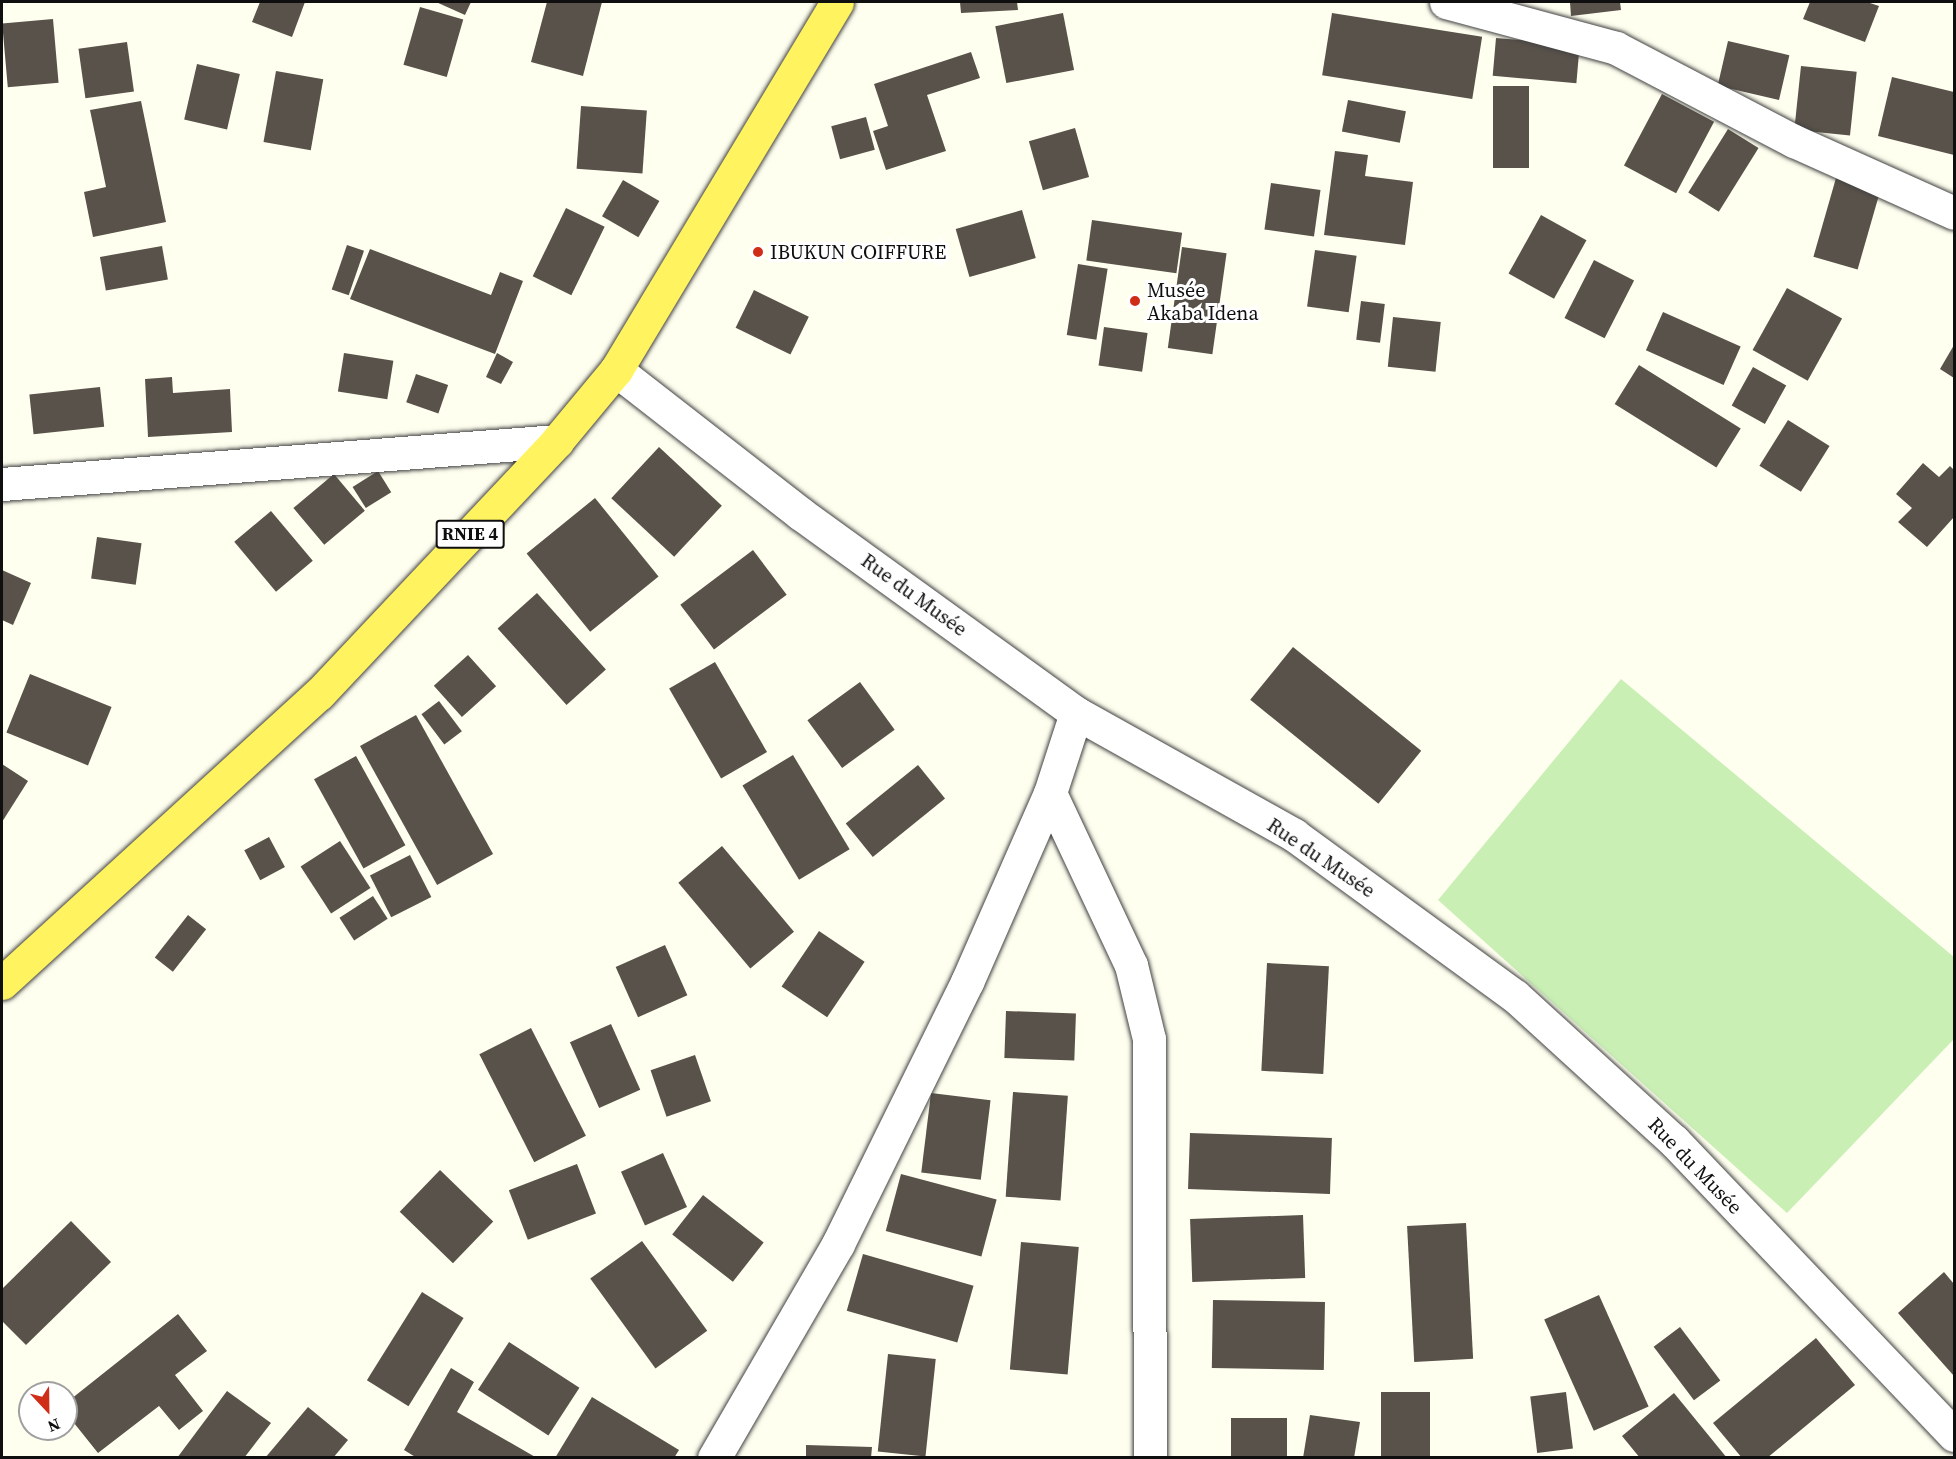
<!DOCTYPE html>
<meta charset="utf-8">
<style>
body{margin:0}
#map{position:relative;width:1956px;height:1459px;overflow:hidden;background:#fffff0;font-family:"Source Serif 4",serif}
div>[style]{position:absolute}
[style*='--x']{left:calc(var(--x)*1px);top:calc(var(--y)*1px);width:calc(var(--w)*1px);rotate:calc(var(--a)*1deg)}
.green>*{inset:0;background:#c9efb5}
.building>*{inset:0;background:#59524a;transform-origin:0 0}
.roads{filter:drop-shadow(0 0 2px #424242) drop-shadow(0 0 2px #424242)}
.street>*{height:33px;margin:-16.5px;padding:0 16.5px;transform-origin:16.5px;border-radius:16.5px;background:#fff}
.primary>*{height:33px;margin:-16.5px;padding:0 16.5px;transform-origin:16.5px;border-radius:16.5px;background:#fff360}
.dots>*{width:16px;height:16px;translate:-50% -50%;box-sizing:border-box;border:3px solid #fff;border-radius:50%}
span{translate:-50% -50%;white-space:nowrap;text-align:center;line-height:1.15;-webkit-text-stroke:6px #fff;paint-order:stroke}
.shield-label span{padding:2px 4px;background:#fff;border:2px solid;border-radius:4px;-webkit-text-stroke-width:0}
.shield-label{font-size:18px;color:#0f0f0f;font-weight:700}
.poi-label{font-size:20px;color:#0f0f0f}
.left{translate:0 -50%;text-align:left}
.street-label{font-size:20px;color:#0f0f0f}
.frame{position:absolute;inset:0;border:3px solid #0f0f0f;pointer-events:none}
.north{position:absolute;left:18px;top:1381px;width:60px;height:60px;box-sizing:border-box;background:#fff;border:2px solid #9f9f9f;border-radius:50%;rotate:158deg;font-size:16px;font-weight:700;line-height:24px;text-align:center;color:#0f0f0f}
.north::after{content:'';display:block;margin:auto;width:21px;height:27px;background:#cf2d17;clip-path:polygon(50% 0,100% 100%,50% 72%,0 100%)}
</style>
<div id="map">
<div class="green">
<i style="clip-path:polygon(1621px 679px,1954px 957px,1954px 1039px,1787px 1213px,1438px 900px)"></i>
</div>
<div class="building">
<i style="clip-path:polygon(260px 2px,305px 2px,292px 37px,252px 22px)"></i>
<i style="clip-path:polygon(436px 2px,471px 2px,465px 15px)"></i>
<i style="clip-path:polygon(547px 2px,602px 2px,583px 76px,531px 62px)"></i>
<i style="clip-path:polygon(960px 2px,1017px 2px,1018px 10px,961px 13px)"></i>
<i style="clip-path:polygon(1570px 2px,1620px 2px,1621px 10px,1571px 16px)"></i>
<i style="clip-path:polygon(1810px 2px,1867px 2px,1879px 6px,1865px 42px,1803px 19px)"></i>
<i style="left:420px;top:7px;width:45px;height:60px;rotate:16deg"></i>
<i style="left:1063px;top:13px;width:58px;height:69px;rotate:79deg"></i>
<i style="left:1332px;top:13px;width:152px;height:63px;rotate:9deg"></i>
<i style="left:53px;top:19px;width:64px;height:51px;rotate:85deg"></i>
<i style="left:1496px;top:38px;width:84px;height:38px;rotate:5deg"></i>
<i style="left:1728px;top:41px;width:63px;height:46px;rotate:13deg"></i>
<i style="left:127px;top:42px;width:50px;height:49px;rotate:82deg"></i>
<i style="clip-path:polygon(971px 52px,980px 78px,927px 95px,946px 151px,886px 170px,873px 131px,888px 126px,874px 84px)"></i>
<i style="left:197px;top:64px;width:44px;height:57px;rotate:13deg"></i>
<i style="left:1801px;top:66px;width:56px;height:64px;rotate:6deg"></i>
<i style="left:276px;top:71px;width:48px;height:72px;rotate:10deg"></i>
<i style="clip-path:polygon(1892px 77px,1954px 92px,1954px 155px,1878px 136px)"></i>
<i style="left:1529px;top:86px;width:82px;height:36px;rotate:90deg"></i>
<i style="left:1662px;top:94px;width:59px;height:81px;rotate:28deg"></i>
<i style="left:1348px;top:100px;width:59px;height:32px;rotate:11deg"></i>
<i style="clip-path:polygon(141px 101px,166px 222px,93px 237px,84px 192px,106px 187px,90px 110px)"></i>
<i style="left:581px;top:106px;width:66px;height:63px;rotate:4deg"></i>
<i style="left:866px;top:117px;width:34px;height:36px;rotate:75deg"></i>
<i style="left:1075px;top:128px;width:51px;height:48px;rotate:74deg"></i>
<i style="left:1728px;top:129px;width:36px;height:75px;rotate:32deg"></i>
<i style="clip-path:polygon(1335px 151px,1368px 155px,1365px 176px,1413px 182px,1405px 245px,1324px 235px)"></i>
<i style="left:1836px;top:178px;width:46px;height:82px;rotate:16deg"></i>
<i style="left:623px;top:180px;width:42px;height:42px;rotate:30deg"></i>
<i style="left:1271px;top:183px;width:50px;height:47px;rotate:8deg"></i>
<i style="left:566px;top:208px;width:43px;height:76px;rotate:26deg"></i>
<i style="left:1022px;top:210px;width:50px;height:69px;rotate:74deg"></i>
<i style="left:1541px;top:215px;width:52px;height:67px;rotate:29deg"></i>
<i style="left:1092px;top:220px;width:91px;height:41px;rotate:8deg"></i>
<i style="left:347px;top:245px;width:18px;height:47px;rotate:19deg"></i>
<i style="left:162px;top:246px;width:34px;height:63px;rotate:80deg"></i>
<i style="left:1182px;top:247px;width:45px;height:102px;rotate:8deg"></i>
<i style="clip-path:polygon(370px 249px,491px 295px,500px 272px,523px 281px,495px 354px,350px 299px)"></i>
<i style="left:1315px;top:250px;width:42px;height:57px;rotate:8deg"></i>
<i style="left:1594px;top:260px;width:45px;height:65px;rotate:27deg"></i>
<i style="left:1078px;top:264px;width:30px;height:72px;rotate:9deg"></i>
<i style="left:1787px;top:288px;width:63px;height:71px;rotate:29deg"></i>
<i style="left:754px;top:290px;width:61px;height:42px;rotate:26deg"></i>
<i style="left:1361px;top:301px;width:24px;height:39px;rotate:7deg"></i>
<i style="left:1663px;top:312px;width:85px;height:42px;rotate:24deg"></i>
<i style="left:1393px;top:317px;width:48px;height:50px;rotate:6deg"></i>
<i style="left:1104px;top:327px;width:44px;height:39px;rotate:8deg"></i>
<i style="clip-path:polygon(1954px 345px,1954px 378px,1940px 369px)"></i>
<i style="left:344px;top:353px;width:50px;height:39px;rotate:9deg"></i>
<i style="clip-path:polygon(497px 353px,513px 362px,501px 384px,486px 377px)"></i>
<i style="left:1639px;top:365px;width:120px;height:46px;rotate:32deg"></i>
<i style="left:1753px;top:367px;width:38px;height:44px;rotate:29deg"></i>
<i style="left:416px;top:374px;width:34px;height:30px;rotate:19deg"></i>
<i style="clip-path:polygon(172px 377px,173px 393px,230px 389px,232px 432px,148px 437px,145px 379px)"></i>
<i style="left:100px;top:387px;width:40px;height:71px;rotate:84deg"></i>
<i style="left:1788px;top:420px;width:49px;height:54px;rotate:32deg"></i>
<i style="left:659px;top:447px;width:86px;height:70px;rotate:43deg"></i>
<i style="clip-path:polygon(1923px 463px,1939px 477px,1950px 466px,1954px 470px,1954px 517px,1927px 547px,1898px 522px,1912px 508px,1896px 494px)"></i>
<i style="left:378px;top:471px;width:25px;height:30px;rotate:58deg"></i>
<i style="left:334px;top:474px;width:48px;height:53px;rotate:50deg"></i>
<i style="left:595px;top:498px;width:101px;height:88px;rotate:51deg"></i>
<i style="left:271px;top:511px;width:65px;height:48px;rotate:50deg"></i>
<i style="left:97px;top:537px;width:45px;height:42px;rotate:8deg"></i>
<i style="left:753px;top:550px;width:56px;height:91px;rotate:53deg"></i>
<i style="clip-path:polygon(2px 570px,31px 583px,13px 625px,2px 620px)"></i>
<i style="left:537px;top:593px;width:103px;height:53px;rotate:48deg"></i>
<i style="left:1293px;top:647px;width:165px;height:68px;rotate:39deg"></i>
<i style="left:468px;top:655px;width:42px;height:46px;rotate:48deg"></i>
<i style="left:715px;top:662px;width:104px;height:53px;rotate:60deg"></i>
<i style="left:30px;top:674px;width:88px;height:63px;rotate:22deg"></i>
<i style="left:860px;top:682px;width:59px;height:65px;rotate:54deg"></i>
<i style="left:439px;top:701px;width:38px;height:22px;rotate:53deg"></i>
<i style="left:416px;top:715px;width:159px;height:64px;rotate:61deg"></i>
<i style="left:793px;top:755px;width:110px;height:59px;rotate:59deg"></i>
<i style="left:356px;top:756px;width:102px;height:48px;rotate:61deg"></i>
<i style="clip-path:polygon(2px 764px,28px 781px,2px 822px)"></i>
<i style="left:918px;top:765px;width:43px;height:93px;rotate:51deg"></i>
<i style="left:269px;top:837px;width:34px;height:28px;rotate:62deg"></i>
<i style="left:340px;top:841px;width:56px;height:47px;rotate:57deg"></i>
<i style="left:722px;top:846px;width:112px;height:57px;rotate:50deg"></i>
<i style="left:410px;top:855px;width:47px;height:45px;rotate:63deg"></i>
<i style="left:373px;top:896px;width:27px;height:40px;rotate:57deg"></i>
<i style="left:188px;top:915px;width:23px;height:54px;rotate:38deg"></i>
<i style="left:819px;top:931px;width:55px;height:67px;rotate:34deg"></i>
<i style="left:665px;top:945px;width:55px;height:54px;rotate:66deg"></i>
<i style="left:1267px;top:963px;width:62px;height:108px;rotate:3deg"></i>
<i style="left:1006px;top:1011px;width:70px;height:47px;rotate:2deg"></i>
<i style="left:611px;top:1024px;width:72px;height:45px;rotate:66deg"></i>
<i style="left:531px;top:1028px;width:121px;height:58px;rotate:63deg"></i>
<i style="left:695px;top:1055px;width:49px;height:47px;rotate:71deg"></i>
<i style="left:1013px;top:1092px;width:55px;height:105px;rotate:4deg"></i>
<i style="left:931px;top:1093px;width:60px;height:80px;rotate:7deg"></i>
<i style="left:1190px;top:1133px;width:142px;height:56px;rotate:2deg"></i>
<i style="left:663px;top:1153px;width:59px;height:46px;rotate:66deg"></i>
<i style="left:577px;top:1164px;width:53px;height:73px;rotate:69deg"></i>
<i style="left:440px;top:1170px;width:74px;height:58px;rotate:44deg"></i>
<i style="left:901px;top:1174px;width:99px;height:59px;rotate:15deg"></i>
<i style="left:703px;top:1195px;width:77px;height:50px;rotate:38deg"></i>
<i style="left:1303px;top:1215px;width:63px;height:113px;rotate:88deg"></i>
<i style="clip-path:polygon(71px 1221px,111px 1262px,26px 1345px,2px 1321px,2px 1289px)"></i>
<i style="left:1466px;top:1223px;width:136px;height:59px;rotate:87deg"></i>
<i style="left:642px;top:1241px;width:111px;height:64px;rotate:54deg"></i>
<i style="left:1021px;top:1242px;width:58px;height:128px;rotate:5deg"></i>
<i style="left:863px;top:1254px;width:115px;height:59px;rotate:16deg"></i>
<i style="clip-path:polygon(1944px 1272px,1954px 1284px,1954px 1376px,1898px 1313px)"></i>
<i style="left:422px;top:1292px;width:49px;height:104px;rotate:32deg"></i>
<i style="left:1599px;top:1295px;width:122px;height:60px;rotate:66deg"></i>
<i style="left:1213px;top:1300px;width:112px;height:68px;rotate:1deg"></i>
<i style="clip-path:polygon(178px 1314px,207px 1351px,175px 1375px,203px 1411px,179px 1430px,159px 1406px,98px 1453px,66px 1413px,66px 1403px)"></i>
<i style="left:1680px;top:1327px;width:67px;height:33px;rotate:53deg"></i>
<i style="clip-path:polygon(1816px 1338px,1855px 1385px,1767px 1458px,1742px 1458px,1713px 1423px)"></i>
<i style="left:509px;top:1342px;width:84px;height:57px;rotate:33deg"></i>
<i style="left:888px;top:1354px;width:48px;height:98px;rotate:6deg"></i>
<i style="clip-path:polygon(451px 1368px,474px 1382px,457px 1412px,537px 1458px,417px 1458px,404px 1450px)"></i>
<i style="clip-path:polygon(227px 1391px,271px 1423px,244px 1458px,177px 1458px)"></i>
<i style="left:1381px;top:1392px;width:49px;height:66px"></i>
<i style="left:1566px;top:1392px;width:57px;height:36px;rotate:83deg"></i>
<i style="clip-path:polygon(1674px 1393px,1727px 1458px,1640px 1458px,1622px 1436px)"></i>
<i style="clip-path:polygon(592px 1397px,679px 1450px,674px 1458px,555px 1458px)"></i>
<i style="clip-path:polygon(308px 1407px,348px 1440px,333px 1458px,265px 1458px)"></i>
<i style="clip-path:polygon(1310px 1415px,1360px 1422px,1354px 1458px,1303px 1458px)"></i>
<i style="left:1287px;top:1418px;width:40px;height:56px;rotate:90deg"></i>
<i style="clip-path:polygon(806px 1445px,872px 1447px,871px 1458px,806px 1458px)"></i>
</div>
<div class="roads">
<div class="street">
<i style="--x:1446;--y:2;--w:176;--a:15.1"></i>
<i style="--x:1616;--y:48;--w:201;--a:27.6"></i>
<i style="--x:1794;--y:141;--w:175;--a:24.2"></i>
<i style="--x:616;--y:370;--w:234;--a:37.9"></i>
<i style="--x:801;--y:514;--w:339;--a:35.9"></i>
<i style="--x:1076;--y:713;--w:250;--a:29.2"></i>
<i style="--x:1294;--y:835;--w:273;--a:36.1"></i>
<i style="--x:1515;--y:996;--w:215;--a:42.4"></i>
<i style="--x:1674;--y:1141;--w:406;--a:46.4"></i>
<i style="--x:2;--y:484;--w:557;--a:-4.43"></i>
<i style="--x:1050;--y:793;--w:190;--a:64.8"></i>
<i style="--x:1131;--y:965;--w:76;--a:76.3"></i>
<i style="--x:1149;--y:1039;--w:419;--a:89.9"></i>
<i style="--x:714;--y:1458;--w:247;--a:-59.9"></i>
<i style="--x:838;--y:1244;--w:292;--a:-63.8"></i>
<i style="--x:967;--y:982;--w:206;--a:-66.3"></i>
<i style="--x:1050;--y:793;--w:84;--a:-72"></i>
</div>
<div class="primary">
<i style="--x:2;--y:983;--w:429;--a:-42.4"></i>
<i style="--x:319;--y:694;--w:347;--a:-46.7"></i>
<i style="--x:557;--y:441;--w:92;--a:-50.3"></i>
<i style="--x:616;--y:370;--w:429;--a:-59"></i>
</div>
</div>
<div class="dots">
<i style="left:758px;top:252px;background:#cf2d17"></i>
<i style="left:1135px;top:301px;background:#cf2d17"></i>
</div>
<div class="shield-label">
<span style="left:470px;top:534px">RNIE 4</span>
</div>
<div class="poi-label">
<span class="left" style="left:770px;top:252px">IBUKUN COIFFURE</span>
<span class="left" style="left:1147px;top:302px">Musée<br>Akaba Idena</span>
</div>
<div class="street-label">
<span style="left:914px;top:595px;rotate:36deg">Rue du Musée</span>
<span style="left:1321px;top:858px;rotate:34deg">Rue du Musée</span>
<span style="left:1695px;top:1166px;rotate:46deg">Rue du Musée</span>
</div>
<div class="frame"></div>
<div class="north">N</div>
</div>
